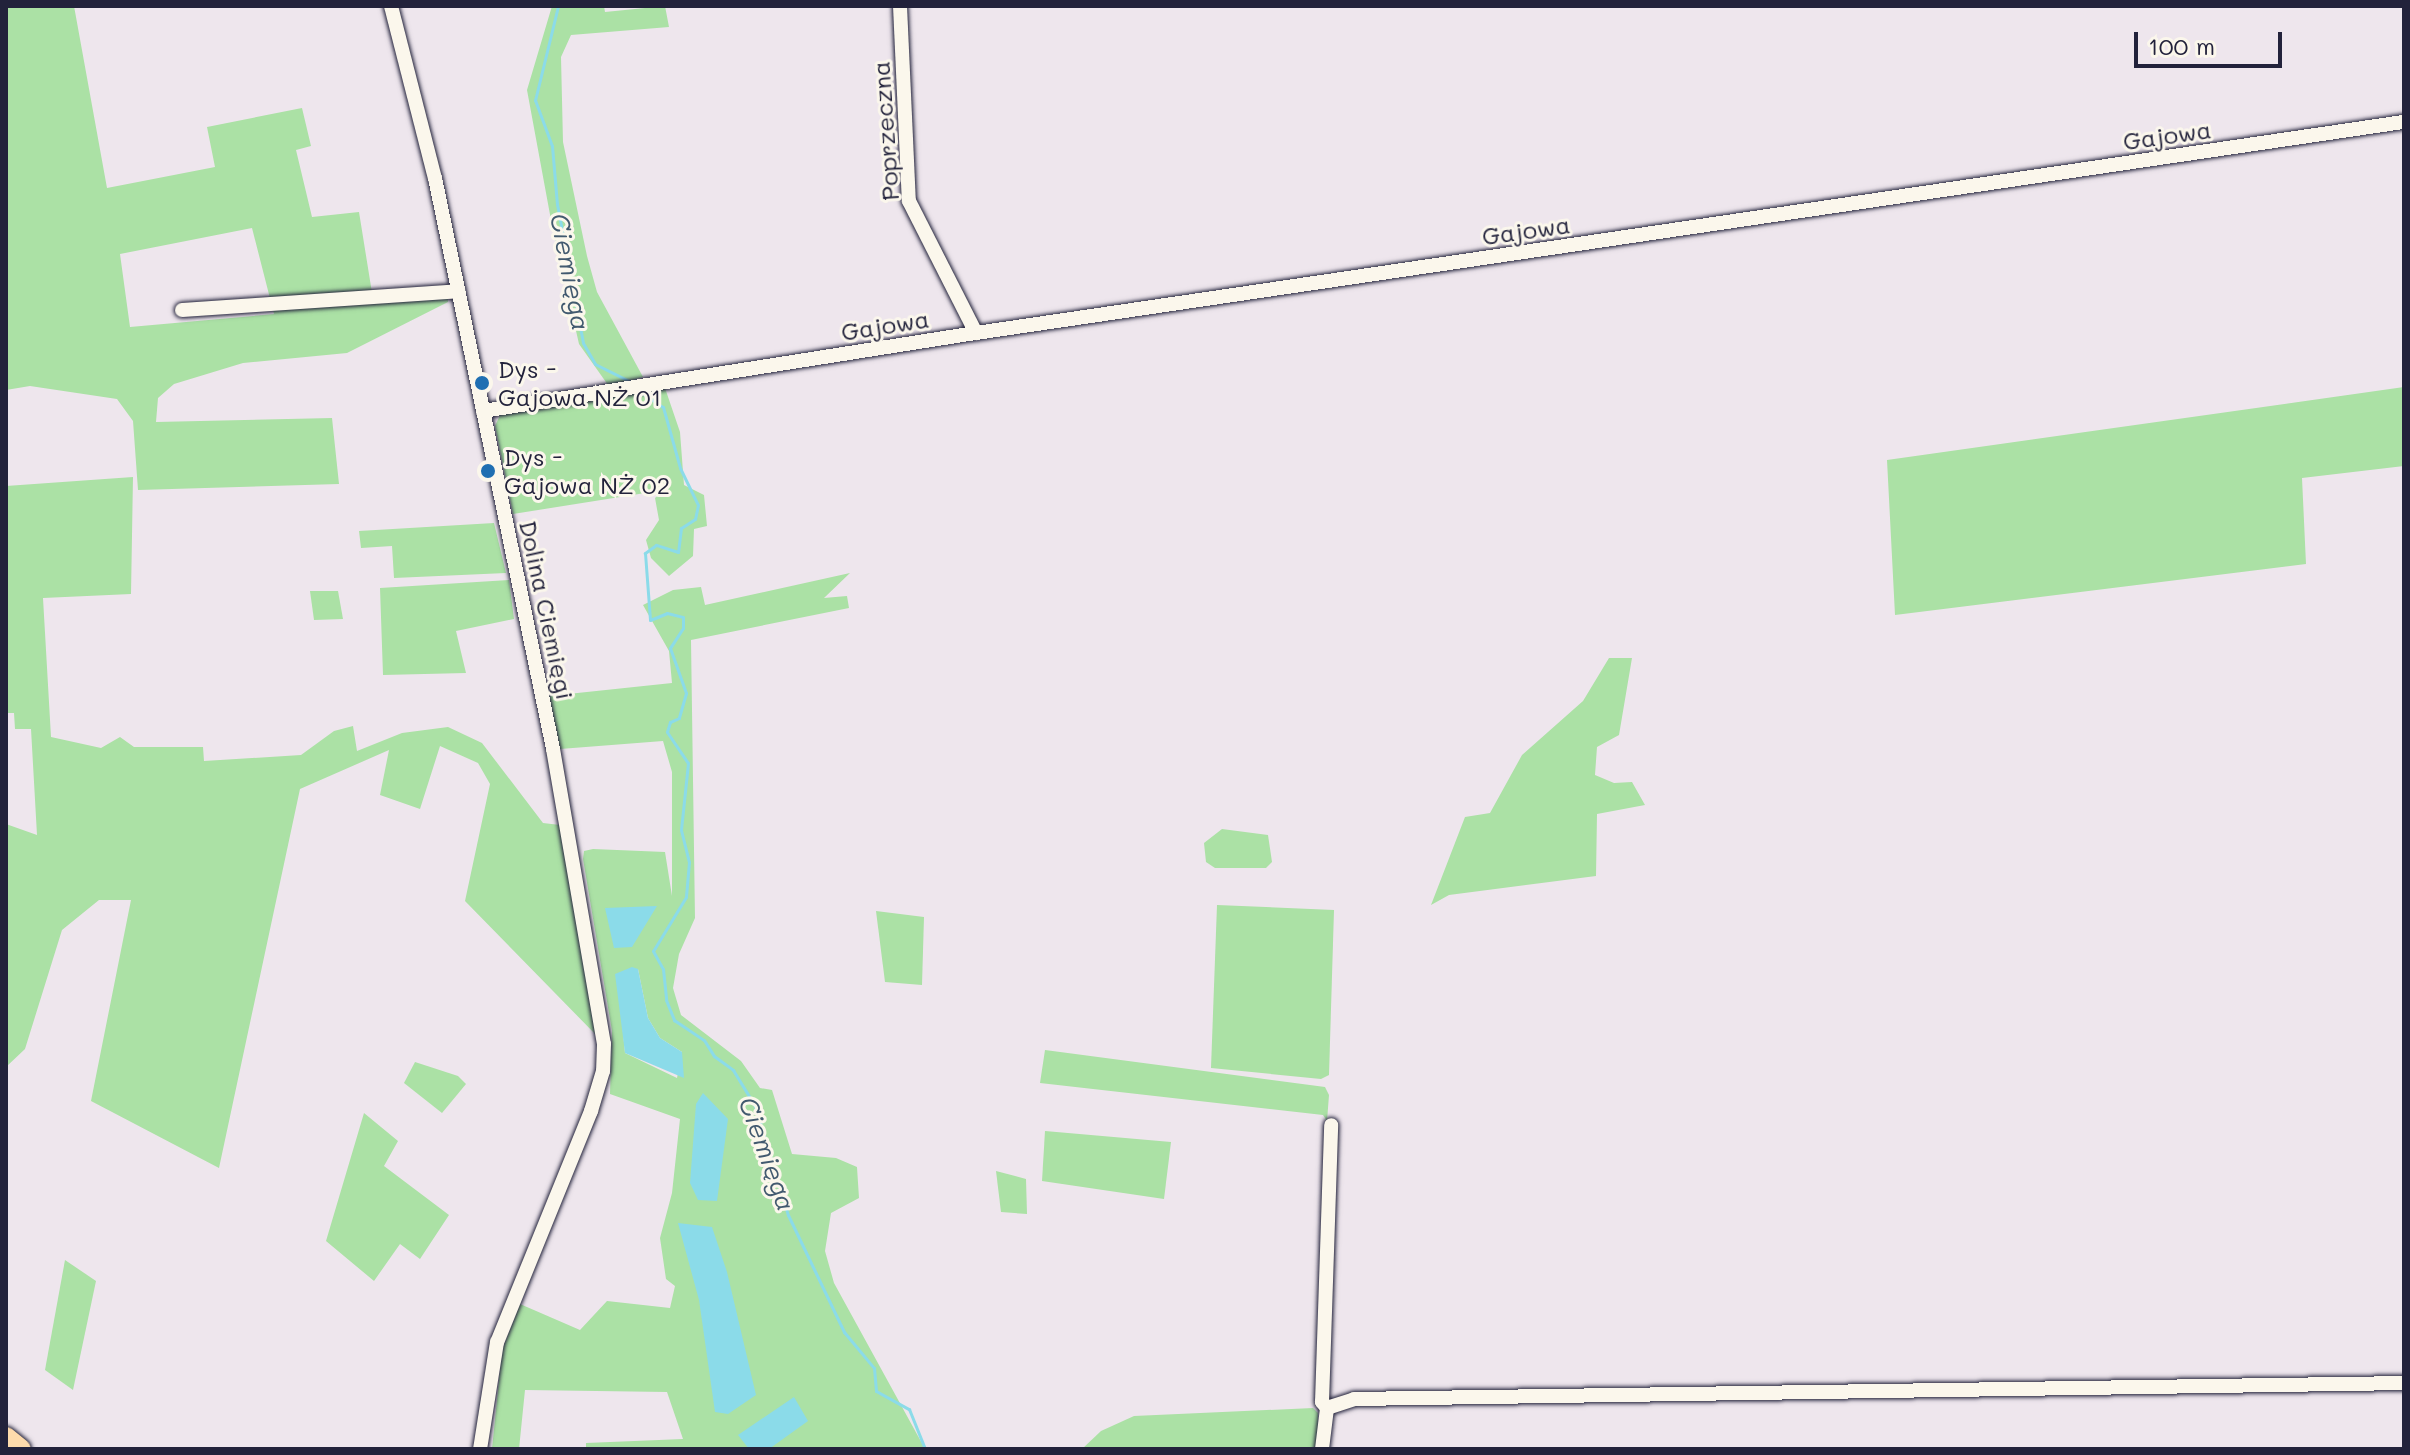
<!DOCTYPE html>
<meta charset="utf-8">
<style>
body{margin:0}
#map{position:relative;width:2410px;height:1455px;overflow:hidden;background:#eee6ed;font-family:Mali,sans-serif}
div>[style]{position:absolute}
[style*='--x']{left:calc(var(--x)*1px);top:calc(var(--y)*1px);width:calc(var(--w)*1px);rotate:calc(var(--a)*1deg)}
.green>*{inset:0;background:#abe1a5}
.water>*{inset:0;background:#8bdbe9}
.stream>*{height:3px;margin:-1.5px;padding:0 1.5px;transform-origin:1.5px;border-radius:1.5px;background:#8bdbe9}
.roads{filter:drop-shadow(0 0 2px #22223b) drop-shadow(0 0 2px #22223b)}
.minor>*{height:14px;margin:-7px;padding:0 7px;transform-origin:7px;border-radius:7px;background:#fbf7ec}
.highway>*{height:20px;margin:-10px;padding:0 10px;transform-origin:10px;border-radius:10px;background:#fedbac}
.dots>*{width:22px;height:22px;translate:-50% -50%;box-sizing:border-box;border:4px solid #fbf7ec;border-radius:50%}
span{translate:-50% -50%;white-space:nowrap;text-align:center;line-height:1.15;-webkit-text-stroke:6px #fbf7ec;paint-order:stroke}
.street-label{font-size:24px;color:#22223b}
.poi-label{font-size:24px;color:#22223b}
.left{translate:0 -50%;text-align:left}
.water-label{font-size:26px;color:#425a6f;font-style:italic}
.frame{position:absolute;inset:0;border:8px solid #22223b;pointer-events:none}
.scale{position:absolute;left:2134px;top:32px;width:148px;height:36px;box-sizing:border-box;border:4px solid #22223b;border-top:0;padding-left:10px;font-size:24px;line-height:28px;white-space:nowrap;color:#22223b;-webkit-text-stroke:6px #fbf7ec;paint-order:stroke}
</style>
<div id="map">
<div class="green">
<i style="clip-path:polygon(evenodd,6px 6px,74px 6px,107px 188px,215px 167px,207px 127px,302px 108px,311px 146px,296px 150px,312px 217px,359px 212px,373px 299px,447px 285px,448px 302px,347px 353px,243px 363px,174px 384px,158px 398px,156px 422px,332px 418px,339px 484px,138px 490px,133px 421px,117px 399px,30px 386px,6px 390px,6px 6px,252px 228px,274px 314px,130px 327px,120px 254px,252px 228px)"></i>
<i style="clip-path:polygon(552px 6px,604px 6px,605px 12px,665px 6px,669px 27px,571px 35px,561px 57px,563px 142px,587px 256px,597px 292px,643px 377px,623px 383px,608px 385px,579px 344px,551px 220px,527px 90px)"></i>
<i style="clip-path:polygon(2404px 387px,2404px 466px,2302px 478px,2306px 564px,1895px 615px,1887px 460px)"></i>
<i style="clip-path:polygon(665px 388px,680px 432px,684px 485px,704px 495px,707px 526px,694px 529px,693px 556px,669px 576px,651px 558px,646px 540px,659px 520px,655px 498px,664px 490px,513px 514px,495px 426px,501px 413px)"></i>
<i style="clip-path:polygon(133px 477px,131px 594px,43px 598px,51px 737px,101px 748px,120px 737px,134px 747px,203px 747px,204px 761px,301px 755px,334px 731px,353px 726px,357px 751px,402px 733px,448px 727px,482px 743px,543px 823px,560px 825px,598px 1037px,465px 901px,490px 784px,478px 763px,440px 746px,420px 809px,380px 795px,389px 750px,300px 789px,219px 1168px,91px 1101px,131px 900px,99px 900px,62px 930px,25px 1049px,6px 1067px,6px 824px,37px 835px,31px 729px,15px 729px,14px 713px,6px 713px,6px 486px)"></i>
<i style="clip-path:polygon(494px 523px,506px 573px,394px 578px,392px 546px,361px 548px,359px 531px)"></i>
<i style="clip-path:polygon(evenodd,850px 573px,824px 598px,847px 596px,849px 608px,691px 640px,695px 918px,679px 954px,673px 988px,681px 1015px,741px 1061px,760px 1088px,772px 1090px,792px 1154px,836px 1158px,857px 1167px,859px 1198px,831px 1213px,825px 1251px,834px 1283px,924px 1447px,939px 1449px,586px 1449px,586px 1443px,683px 1439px,667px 1392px,525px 1390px,519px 1449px,492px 1449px,502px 1350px,520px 1304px,580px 1330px,607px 1301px,670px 1308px,675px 1286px,666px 1279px,660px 1238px,672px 1193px,680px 1119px,610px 1094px,612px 1031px,583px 859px,584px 851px,593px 849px,665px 852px,672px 896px,672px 772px,663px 741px,560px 749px,549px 696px,672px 683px,669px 651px,643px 605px,673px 590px,701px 587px,705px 605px,850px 573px,638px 969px,648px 1018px,660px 1038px,682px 1052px,677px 1078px,625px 1053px,622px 1022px,638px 969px)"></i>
<i style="clip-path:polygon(509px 580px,514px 619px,456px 631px,466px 673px,383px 675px,380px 588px)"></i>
<i style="clip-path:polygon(310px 591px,338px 591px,343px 619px,314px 620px)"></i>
<i style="clip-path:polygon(1609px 658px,1632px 658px,1619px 735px,1597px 747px,1595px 775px,1614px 783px,1632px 782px,1645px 805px,1597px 814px,1596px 876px,1449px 895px,1431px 905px,1465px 817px,1490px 813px,1522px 755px,1583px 701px)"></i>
<i style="clip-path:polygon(1222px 829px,1268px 835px,1272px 862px,1266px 868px,1215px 868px,1206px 862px,1204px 843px)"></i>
<i style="clip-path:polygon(1217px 905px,1334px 910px,1329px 1075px,1321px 1079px,1211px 1068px)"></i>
<i style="clip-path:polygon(876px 911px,924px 917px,922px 985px,885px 982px)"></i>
<i style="clip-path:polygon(1045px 1050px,1325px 1087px,1329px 1095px,1327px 1121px,1323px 1115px,1040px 1083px)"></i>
<i style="clip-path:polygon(415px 1062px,458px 1076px,466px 1084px,442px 1113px,404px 1083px)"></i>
<i style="clip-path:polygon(364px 1113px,398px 1141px,384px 1166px,449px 1215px,420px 1259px,400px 1244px,374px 1281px,326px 1241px)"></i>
<i style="clip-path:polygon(1045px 1131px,1171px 1142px,1164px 1199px,1042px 1181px)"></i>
<i style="clip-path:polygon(996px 1171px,1026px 1179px,1027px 1214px,1001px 1212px)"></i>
<i style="clip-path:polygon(65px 1260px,96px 1281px,73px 1390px,45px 1370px)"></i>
<i style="clip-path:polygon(1313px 1408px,1318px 1413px,1318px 1449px,1082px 1449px,1101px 1431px,1134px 1416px)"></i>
</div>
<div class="water">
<i style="clip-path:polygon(657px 906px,632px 947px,614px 948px,605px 908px)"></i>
<i style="clip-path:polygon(632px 967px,638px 969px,648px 1018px,660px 1038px,682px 1052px,684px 1078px,625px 1053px,615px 974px)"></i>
<i style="clip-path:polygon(703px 1093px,728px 1119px,717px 1201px,698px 1200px,690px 1183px,696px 1104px)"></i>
<i style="clip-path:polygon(678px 1223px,712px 1227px,727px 1272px,756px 1395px,728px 1414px,715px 1412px,699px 1300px)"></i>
<i style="clip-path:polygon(794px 1397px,808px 1421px,769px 1449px,749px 1449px,738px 1435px)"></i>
</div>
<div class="stream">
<i style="--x:558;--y:6;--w:97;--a:103.7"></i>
<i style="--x:535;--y:100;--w:49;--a:69.7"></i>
<i style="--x:552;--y:146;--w:58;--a:85.1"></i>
<i style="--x:557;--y:204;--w:141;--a:79.4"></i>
<i style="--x:583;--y:343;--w:24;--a:60"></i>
<i style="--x:595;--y:364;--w:40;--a:26.6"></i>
<i style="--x:639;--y:391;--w:29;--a:34"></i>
<i style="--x:663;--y:407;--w:63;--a:74.4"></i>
<i style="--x:680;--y:468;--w:41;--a:64.1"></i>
<i style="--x:698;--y:505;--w:14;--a:102"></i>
<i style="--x:695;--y:519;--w:17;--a:147"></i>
<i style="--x:681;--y:528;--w:24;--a:97"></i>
<i style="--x:678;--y:552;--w:23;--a:-162"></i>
<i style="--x:656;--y:545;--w:14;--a:144"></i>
<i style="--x:645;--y:553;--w:67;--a:85.7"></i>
<i style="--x:650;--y:620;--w:18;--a:-22"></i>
<i style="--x:667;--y:613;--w:16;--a:14"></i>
<i style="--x:683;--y:617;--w:11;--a:90"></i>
<i style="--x:683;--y:628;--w:24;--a:123"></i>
<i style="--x:670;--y:648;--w:48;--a:70.4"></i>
<i style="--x:686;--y:693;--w:26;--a:106"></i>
<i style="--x:679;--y:718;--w:10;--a:156"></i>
<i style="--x:670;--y:722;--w:10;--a:107"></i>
<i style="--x:667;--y:732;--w:37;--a:56"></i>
<i style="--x:688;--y:763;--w:67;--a:96"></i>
<i style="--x:681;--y:830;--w:33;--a:76"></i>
<i style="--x:689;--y:862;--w:35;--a:95"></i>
<i style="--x:686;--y:897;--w:63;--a:121.4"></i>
<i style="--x:653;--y:951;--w:21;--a:61"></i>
<i style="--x:663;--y:969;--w:31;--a:84"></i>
<i style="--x:666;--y:1000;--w:22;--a:68"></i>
<i style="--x:674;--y:1020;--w:36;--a:34"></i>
<i style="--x:704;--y:1040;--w:19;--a:58"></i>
<i style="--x:714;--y:1056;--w:24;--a:36"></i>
<i style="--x:733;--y:1070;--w:42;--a:58.6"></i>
<i style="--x:755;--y:1106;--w:114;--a:73.2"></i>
<i style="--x:788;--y:1215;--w:130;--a:64.4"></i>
<i style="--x:844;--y:1332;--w:47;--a:50.2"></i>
<i style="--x:874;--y:1368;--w:23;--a:85"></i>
<i style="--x:876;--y:1391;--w:38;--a:29"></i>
<i style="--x:909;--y:1409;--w:43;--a:68.2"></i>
</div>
<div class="roads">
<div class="minor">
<i style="--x:391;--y:6;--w:178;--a:75.7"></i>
<i style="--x:435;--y:178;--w:583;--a:78.32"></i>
<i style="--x:553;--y:749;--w:299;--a:80.2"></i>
<i style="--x:604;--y:1044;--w:27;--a:92"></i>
<i style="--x:603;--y:1071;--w:42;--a:106.7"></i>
<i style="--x:591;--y:1111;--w:249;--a:112.1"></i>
<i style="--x:497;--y:1342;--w:108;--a:99"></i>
<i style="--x:900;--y:6;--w:195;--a:87.4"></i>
<i style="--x:909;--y:201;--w:148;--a:63.1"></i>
<i style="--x:182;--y:310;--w:277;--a:-3.9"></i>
<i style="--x:483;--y:411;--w:499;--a:-9"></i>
<i style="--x:976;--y:333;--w:1444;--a:-8.41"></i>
<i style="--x:1327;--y:1408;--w:8;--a:-130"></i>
<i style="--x:1322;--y:1402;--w:277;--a:-88.1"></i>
<i style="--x:1322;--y:1449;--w:41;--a:-83"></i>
<i style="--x:1327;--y:1408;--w:28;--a:-18"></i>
<i style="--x:1354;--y:1399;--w:1050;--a:-0.87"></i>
</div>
<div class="highway">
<i style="--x:6;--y:1437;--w:19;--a:39"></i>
</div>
</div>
<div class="dots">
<i style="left:482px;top:383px;background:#1f6fb2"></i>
<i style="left:488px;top:471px;background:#1f6fb2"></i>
</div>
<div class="street-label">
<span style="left:885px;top:131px;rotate:-94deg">Poprzeczna</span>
<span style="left:2167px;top:135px;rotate:-8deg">Gajowa</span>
<span style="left:1526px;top:230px;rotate:-8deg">Gajowa</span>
<span style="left:885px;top:325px;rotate:-9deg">Gajowa</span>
<span style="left:547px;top:610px;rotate:78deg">Dolina Ciemięgi</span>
</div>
<div class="poi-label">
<span class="left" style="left:498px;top:383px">Dys -<br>Gajowa NŻ 01</span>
<span class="left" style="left:504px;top:471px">Dys -<br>Gajowa NŻ 02</span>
</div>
<div class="water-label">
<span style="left:570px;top:272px;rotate:79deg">Ciemięga</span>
<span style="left:767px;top:1154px;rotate:70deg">Ciemięga</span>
</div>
<div class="frame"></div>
<div class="scale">100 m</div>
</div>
